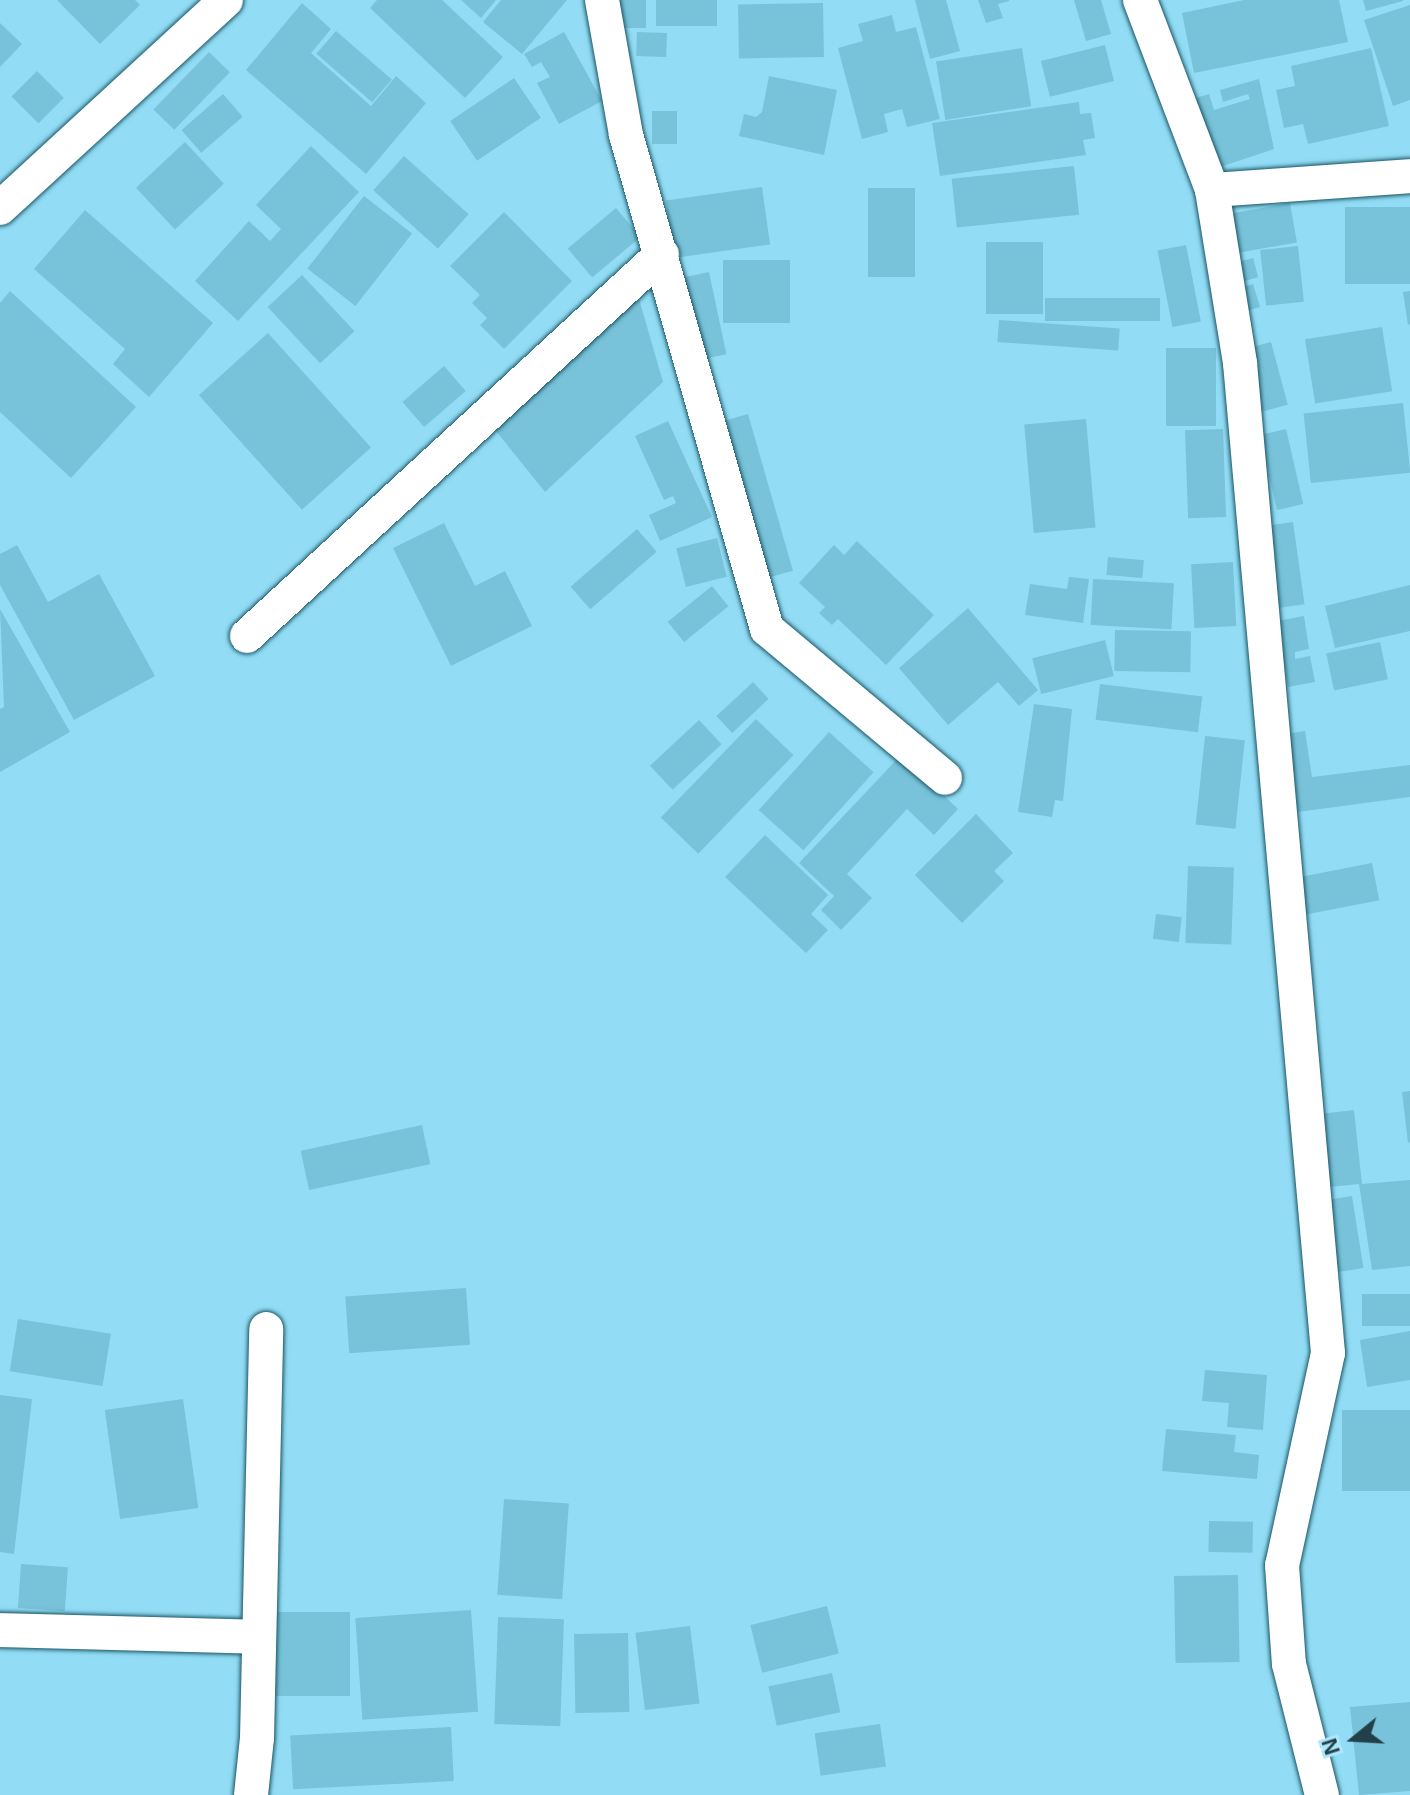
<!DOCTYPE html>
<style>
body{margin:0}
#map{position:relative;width:1410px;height:1795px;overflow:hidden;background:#92ddf5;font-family:Arial,sans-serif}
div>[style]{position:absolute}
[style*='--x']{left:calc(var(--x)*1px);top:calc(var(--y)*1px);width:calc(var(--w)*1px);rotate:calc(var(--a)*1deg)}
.building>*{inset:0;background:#78c3da;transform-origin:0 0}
.roads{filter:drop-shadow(0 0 2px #1b5566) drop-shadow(0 0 2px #1b5566)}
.street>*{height:34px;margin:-17px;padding:0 17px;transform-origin:17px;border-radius:17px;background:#fff}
span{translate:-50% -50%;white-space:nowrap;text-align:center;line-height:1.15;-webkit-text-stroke:8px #ade7fb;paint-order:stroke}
.north{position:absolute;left:1314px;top:1699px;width:80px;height:80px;-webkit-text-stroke:6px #ade7fb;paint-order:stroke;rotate:252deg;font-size:22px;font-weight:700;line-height:32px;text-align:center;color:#21404a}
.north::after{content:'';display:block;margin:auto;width:28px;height:36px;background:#21404a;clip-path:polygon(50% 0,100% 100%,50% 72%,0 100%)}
</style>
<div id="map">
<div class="building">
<i style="clip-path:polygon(57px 0,135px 0,140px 5px,100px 44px)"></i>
<i style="clip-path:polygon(377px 0,442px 0,503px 57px,465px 98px,370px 8px)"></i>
<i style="clip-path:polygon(461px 0,496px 0,481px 18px)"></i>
<i style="clip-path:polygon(501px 0,567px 0,522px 54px,483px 22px)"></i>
<i style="left:617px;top:0;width:29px;height:28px"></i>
<i style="left:656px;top:0;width:61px;height:26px"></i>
<i style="clip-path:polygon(915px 0,946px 0,960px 51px,930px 59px)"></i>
<i style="clip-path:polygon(978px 0,1009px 0,1009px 1px,998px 4px,1003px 18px,986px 23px)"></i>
<i style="clip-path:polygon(1074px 0,1101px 0,1111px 34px,1086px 41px)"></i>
<i style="clip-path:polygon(1244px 0,1339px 0,1348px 42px,1194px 73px,1182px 13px)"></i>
<i style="clip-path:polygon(1363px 0,1403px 0,1403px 1px,1366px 11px)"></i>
<i style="clip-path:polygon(302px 3px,331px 29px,311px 53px,371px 106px,396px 76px,426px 103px,366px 174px,246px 70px)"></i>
<i style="left:823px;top:3px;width:54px;height:85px;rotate:89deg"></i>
<i style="clip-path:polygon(1410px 5px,1410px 100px,1393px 106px,1364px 20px)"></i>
<i style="clip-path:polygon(892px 15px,896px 32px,916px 27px,940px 119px,907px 127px,902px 109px,884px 114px,888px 132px,862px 139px,838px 48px,863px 41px,858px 24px)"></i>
<i style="clip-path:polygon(0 23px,22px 44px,0 67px)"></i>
<i style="left:336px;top:31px;width:74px;height:30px;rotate:41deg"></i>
<i style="clip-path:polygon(564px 32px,602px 101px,559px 124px,537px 83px,550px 77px,541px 62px,532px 67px,524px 54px)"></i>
<i style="left:637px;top:32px;width:30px;height:24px;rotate:2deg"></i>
<i style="left:1105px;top:45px;width:37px;height:66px;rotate:76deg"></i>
<i style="left:1022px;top:48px;width:59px;height:87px;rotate:81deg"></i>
<i style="clip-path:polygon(1371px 48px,1389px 126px,1308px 144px,1303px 124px,1284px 128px,1276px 90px,1295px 86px,1291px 66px)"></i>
<i style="left:209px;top:52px;width:29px;height:80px;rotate:44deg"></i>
<i style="left:37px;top:71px;width:38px;height:36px;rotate:45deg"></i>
<i style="clip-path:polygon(769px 76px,837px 90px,824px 155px,739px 136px,744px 114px,756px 117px,762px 112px)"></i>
<i style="left:514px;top:78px;width:48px;height:77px;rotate:56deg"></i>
<i style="clip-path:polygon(1259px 79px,1274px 149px,1211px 170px,1186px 101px,1209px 94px,1214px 110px,1250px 99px,1248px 94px,1223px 102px,1220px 90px)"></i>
<i style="left:223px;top:94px;width:30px;height:55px;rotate:49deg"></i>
<i style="clip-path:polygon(1079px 102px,1080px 114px,1091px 113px,1095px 138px,1083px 140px,1086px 155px,940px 176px,932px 123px)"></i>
<i style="left:652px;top:111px;width:25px;height:33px"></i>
<i style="left:185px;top:142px;width:57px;height:67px;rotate:47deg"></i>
<i style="clip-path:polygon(311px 146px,359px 192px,238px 321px,195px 281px,249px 221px,270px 241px,281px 229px,256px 205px)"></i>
<i style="left:404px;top:156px;width:87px;height:46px;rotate:42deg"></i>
<i style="left:1074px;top:166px;width:49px;height:123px;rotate:84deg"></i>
<i style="left:762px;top:187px;width:58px;height:97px;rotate:82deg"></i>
<i style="left:868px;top:188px;width:47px;height:89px"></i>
<i style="left:364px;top:196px;width:61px;height:92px;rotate:38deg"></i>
<i style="left:1290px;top:203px;width:40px;height:67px;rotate:80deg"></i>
<i style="left:1410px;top:207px;width:77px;height:65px;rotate:90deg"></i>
<i style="left:616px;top:208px;width:38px;height:63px;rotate:50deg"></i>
<i style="clip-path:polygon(85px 210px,213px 323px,149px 397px,113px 364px,125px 349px,34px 269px)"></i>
<i style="clip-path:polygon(504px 212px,572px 281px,504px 349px,480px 325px,487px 318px,472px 303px,480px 295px,450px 266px)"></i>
<i style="left:986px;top:242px;width:57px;height:72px"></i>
<i style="left:1186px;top:245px;width:78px;height:29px;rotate:79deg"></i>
<i style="left:1298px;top:246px;width:56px;height:38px;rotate:84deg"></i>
<i style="left:1253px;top:258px;width:20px;height:25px;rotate:75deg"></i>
<i style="left:723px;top:260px;width:67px;height:63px"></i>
<i style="left:709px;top:272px;width:84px;height:29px;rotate:78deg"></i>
<i style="left:302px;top:275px;width:77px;height:47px;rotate:47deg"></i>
<i style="left:1253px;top:284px;width:24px;height:24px;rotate:73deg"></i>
<i style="clip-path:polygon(10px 291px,136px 407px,71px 478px,0 412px,0 303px)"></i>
<i style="clip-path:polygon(1410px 291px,1410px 324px,1408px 325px,1403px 292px)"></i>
<i style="clip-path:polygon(637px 292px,663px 382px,545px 492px,496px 431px)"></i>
<i style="left:1160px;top:298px;width:23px;height:115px;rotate:90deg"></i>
<i style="left:999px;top:320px;width:121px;height:22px;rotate:4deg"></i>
<i style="left:1382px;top:327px;width:65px;height:78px;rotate:81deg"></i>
<i style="left:268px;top:333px;width:154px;height:93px;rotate:48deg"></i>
<i style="left:1271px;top:342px;width:65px;height:29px;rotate:75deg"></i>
<i style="left:1166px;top:348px;width:50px;height:78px"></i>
<i style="left:444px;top:366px;width:33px;height:55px;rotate:49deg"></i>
<i style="left:1403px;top:403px;width:70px;height:100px;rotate:84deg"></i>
<i style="left:748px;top:414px;width:163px;height:26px;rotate:74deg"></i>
<i style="left:1086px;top:419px;width:109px;height:62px;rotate:85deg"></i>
<i style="clip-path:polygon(668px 421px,712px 517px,660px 541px,649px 515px,676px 503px,673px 496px,664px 500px,635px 436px)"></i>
<i style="left:1223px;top:429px;width:88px;height:38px;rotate:88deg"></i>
<i style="left:1286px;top:429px;width:77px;height:27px;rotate:77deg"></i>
<i style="left:1293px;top:522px;width:83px;height:27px;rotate:82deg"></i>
<i style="clip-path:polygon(444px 523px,475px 586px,505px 571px,532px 626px,451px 666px,393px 548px)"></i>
<i style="left:637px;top:529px;width:30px;height:88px;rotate:49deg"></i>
<i style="left:717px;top:538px;width:40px;height:42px;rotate:76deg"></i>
<i style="clip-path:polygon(857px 541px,934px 615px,886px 665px,838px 619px,832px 625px,819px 613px,825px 607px,799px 583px,834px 545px,844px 555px)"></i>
<i style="clip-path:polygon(17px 545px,48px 602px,99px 574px,155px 676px,74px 720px,0 585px,0 554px)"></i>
<i style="left:1108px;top:557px;width:36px;height:18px;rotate:5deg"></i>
<i style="left:1233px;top:562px;width:64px;height:42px;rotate:87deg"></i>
<i style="clip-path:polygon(1069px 577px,1089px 579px,1083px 623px,1025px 615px,1030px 584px,1067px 589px)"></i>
<i style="left:1093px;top:579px;width:81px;height:46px;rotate:3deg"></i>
<i style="clip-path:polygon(1410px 585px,1410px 631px,1335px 648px,1325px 606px)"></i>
<i style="left:712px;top:586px;width:26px;height:57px;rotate:51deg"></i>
<i style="clip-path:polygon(968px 608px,1038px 690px,1019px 706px,998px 682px,948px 725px,899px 668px)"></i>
<i style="clip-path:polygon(0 609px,70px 732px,0 772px,0 709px,4px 707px)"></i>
<i style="clip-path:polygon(1304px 616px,1309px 649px,1295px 652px,1295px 659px,1310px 656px,1315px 682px,1288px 687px,1277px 621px)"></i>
<i style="left:1115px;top:630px;width:76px;height:41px;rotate:1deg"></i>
<i style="left:1105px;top:640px;width:37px;height:75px;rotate:76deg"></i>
<i style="left:1380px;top:642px;width:38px;height:55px;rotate:78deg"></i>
<i style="left:753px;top:682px;width:23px;height:50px;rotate:47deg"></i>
<i style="left:1100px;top:684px;width:103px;height:36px;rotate:7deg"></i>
<i style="clip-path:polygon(1034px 704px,1072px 709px,1063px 801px,1055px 800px,1052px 817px,1018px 812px)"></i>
<i style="left:756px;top:719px;width:52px;height:137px;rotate:44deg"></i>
<i style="left:699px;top:720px;width:33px;height:67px;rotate:47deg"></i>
<i style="clip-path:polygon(1305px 731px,1312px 777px,1410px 765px,1410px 797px,1290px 813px,1279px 735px)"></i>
<i style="left:829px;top:732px;width:60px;height:105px;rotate:42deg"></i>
<i style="left:1205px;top:736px;width:40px;height:89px;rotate:6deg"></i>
<i style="clip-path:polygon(901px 755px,958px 809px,934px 835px,907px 809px,847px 874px,872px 898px,841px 930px,821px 910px,834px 896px,799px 863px)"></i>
<i style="clip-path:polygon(976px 814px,1013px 853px,994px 871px,1004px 881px,962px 923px,915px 875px)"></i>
<i style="clip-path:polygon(765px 835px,828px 895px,811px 914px,828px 930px,806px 953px,725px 877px)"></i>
<i style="left:1372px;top:863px;width:38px;height:81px;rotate:79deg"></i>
<i style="left:1188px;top:866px;width:46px;height:77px;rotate:2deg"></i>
<i style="left:1156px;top:914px;width:26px;height:25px;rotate:7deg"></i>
<i style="clip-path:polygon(1410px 1091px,1410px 1142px,1408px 1143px,1402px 1092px)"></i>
<i style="clip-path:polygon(1354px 1110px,1362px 1184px,1410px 1180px,1410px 1266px,1372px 1270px,1359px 1184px,1319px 1188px,1311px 1115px)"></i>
<i style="left:422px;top:1125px;width:40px;height:124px;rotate:78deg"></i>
<i style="left:1352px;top:1196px;width:73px;height:32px;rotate:81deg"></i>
<i style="left:466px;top:1288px;width:57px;height:121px;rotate:86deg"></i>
<i style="left:1410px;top:1294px;width:32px;height:48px;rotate:90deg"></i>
<i style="left:18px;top:1319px;width:94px;height:53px;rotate:9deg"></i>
<i style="clip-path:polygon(1410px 1331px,1410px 1380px,1367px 1387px,1360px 1340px)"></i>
<i style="clip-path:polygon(1205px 1370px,1267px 1375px,1263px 1430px,1227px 1427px,1229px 1403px,1202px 1401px)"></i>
<i style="clip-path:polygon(0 1395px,32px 1399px,14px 1554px,0 1552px)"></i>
<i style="left:183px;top:1399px;width:110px;height:79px;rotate:82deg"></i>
<i style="left:1410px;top:1410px;width:81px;height:68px;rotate:90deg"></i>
<i style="clip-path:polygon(1166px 1429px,1236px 1435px,1234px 1452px,1259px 1455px,1257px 1479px,1162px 1471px)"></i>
<i style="left:504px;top:1499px;width:65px;height:96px;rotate:4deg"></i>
<i style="left:1209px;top:1521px;width:44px;height:31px;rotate:1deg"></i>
<i style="left:21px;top:1564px;width:47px;height:44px;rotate:4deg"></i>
<i style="left:1238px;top:1575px;width:87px;height:64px;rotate:89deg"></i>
<i style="left:827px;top:1606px;width:49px;height:79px;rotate:76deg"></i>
<i style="left:471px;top:1610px;width:102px;height:116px;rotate:86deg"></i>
<i style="left:271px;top:1612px;width:79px;height:84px"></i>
<i style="left:498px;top:1617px;width:66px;height:107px;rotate:2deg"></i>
<i style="left:690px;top:1626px;width:78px;height:55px;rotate:83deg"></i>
<i style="left:628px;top:1633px;width:79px;height:54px;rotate:89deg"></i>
<i style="left:832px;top:1673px;width:40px;height:65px;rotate:78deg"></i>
<i style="clip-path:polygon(1410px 1702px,1410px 1791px,1359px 1795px,1350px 1707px)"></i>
<i style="left:880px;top:1724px;width:43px;height:66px;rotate:82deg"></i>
<i style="left:451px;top:1727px;width:54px;height:161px;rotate:87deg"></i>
</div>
<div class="roads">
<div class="street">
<i style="--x:602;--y:0;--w:137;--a:79.9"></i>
<i style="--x:626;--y:135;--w:514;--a:74.07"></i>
<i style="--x:767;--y:629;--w:232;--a:39.9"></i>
<i style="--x:1140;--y:0;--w:203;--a:69.2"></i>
<i style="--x:1212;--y:190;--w:175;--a:80.8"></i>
<i style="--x:1240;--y:363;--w:994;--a:84.92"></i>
<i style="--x:1328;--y:1353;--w:217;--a:102.2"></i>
<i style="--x:1282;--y:1565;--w:99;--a:86"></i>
<i style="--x:1289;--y:1664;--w:135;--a:75.9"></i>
<i style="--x:1212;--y:190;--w:198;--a:-4"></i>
<i style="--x:0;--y:208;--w:307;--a:-42.6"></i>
<i style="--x:247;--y:636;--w:564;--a:-42.63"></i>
<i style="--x:0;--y:1630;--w:259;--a:1.5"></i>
<i style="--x:251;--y:1795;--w:57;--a:-84"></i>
<i style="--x:257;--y:1738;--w:409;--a:-88.7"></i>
</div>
</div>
<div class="north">N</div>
</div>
